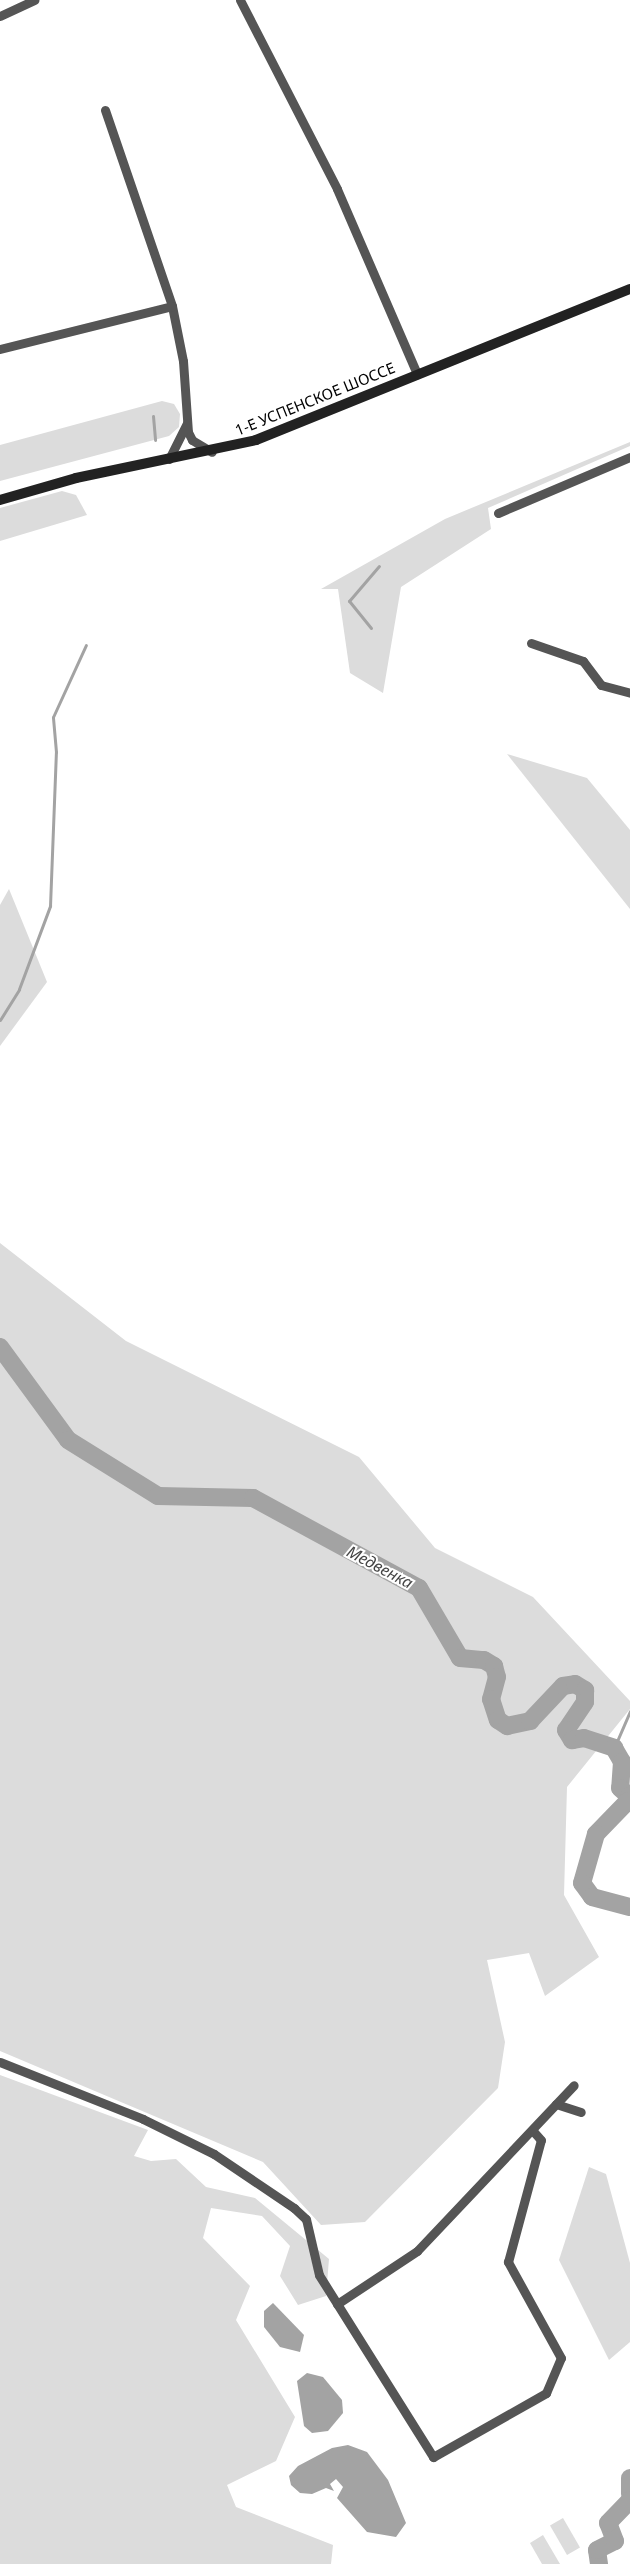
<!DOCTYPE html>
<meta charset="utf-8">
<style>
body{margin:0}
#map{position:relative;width:630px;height:2564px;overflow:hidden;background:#fff;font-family:"Noto Sans",sans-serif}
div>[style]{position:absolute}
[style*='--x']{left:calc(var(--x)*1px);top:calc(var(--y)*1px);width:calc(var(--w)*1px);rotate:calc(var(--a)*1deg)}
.green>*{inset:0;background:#dcdcdc;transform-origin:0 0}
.water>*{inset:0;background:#a3a3a3}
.stream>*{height:3px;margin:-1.5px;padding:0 1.5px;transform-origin:1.5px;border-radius:1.5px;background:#a3a3a3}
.river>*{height:18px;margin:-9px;padding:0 9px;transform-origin:9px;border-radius:9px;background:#a3a3a3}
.street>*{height:9px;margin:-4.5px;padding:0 4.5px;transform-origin:4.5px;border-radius:4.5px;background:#555}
.secondary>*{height:10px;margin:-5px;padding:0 5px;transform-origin:5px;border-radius:5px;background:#222}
span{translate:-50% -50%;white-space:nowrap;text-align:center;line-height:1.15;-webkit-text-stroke:4px #fff;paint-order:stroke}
.street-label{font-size:15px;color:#000}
.water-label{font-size:16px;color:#444;font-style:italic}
</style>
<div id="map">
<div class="green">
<i style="clip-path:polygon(162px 401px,174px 404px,180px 414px,179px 427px,169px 436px,0 481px,0 445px)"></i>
<i style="clip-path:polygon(630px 442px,630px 446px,488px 508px,491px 529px,401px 587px,383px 693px,350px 673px,338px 589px,321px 589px,445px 519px)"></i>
<i style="clip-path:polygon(62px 491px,76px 495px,87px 515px,0 541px,0 508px)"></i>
<i style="clip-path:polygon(507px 754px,587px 778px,630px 830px,630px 909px)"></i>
<i style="clip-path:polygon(9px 889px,47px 982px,0 1046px,0 905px)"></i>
<i style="clip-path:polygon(0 1243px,126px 1341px,359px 1457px,435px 1548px,533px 1597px,630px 1701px,630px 1709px,567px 1787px,564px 1895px,599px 1957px,545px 1996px,529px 1953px,487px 1960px,505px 2042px,498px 2088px,365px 2222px,321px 2225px,263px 2162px,0 2051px)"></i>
<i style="clip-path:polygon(0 2075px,148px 2130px,134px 2156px,151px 2161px,176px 2159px,206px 2187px,255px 2198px,329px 2259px,326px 2296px,298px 2305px,280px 2276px,290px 2246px,262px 2216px,211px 2208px,203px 2238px,250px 2286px,236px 2320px,295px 2417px,276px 2461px,227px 2485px,236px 2507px,333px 2545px,331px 2564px,0 2564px)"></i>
<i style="clip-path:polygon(589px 2167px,606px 2174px,630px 2263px,630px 2342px,609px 2360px,559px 2260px)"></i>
<i style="left:563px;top:2518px;width:34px;height:15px;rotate:60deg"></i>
<i style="clip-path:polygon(543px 2535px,560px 2564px,542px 2564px,530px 2543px)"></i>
</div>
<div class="water">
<i style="clip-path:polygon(273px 2303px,304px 2335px,300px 2352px,280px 2347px,264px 2327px,264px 2311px)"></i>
<i style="clip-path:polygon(307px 2373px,323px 2377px,342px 2400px,343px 2413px,328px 2431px,312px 2433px,304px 2426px,297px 2381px)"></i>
<i style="clip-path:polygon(348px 2445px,367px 2452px,388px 2480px,406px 2523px,396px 2537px,367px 2532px,337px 2498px,343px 2487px,336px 2479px,330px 2484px,334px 2491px,326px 2488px,312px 2494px,300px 2493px,291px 2485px,289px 2476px,298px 2466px,332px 2448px)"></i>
</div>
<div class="stream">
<i style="--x:153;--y:416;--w:24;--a:85"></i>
<i style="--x:371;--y:628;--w:35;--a:-129"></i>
<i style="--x:349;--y:601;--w:46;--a:-49.4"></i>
<i style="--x:0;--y:1020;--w:36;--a:-58"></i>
<i style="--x:19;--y:989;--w:89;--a:-69.5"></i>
<i style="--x:50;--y:906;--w:154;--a:-87.8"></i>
<i style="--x:56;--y:752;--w:35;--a:-95"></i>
<i style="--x:53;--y:717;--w:79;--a:-65.4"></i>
<i style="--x:614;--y:1748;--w:40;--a:-66.6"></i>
</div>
<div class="river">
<i style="--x:0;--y:1347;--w:115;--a:53.8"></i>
<i style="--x:68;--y:1440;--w:106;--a:31.9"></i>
<i style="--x:158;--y:1496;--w:95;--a:1.2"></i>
<i style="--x:253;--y:1498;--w:189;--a:28.5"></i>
<i style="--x:419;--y:1588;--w:81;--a:59.6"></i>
<i style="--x:460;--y:1658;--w:24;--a:5"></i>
<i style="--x:484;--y:1660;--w:12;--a:31"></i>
<i style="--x:494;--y:1666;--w:11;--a:75"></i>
<i style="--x:497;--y:1677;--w:23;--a:105"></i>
<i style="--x:491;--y:1699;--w:22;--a:72"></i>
<i style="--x:498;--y:1720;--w:11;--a:34"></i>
<i style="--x:507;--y:1726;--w:24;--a:-12"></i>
<i style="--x:530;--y:1721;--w:48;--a:-46.7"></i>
<i style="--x:563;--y:1686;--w:12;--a:-9"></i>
<i style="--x:575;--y:1684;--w:12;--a:31"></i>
<i style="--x:585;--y:1690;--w:12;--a:90"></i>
<i style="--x:585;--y:1702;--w:34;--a:124"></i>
<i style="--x:566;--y:1730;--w:12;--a:59"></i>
<i style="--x:572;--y:1740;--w:12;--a:-9"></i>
<i style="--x:584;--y:1738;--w:32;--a:18"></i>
<i style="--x:614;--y:1748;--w:16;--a:60"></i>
<i style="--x:622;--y:1762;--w:26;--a:94"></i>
<i style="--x:620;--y:1788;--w:12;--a:42"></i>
<i style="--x:629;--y:1796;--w:5;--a:101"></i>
<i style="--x:628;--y:1801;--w:46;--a:134.1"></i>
<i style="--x:596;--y:1834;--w:51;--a:105.9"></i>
<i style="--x:582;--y:1883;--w:17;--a:54"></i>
<i style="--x:592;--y:1897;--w:39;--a:15"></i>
<i style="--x:630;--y:2478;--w:16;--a:90"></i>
<i style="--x:599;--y:2564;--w:14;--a:-98"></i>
<i style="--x:597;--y:2550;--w:20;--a:-27"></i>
<i style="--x:615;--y:2541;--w:19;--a:-111"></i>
<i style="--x:608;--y:2523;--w:32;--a:-46"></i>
</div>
<div class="street">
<i style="--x:240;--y:0;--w:212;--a:62.8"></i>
<i style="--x:337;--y:189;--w:202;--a:66.6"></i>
<i style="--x:0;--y:16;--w:38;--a:-25"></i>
<i style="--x:105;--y:110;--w:207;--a:71.1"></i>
<i style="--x:172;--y:306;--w:56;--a:78.7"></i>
<i style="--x:183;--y:361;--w:71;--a:86"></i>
<i style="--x:188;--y:432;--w:9;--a:63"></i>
<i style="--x:192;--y:440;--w:23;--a:31"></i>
<i style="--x:0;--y:349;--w:177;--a:-14"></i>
<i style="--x:169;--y:459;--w:40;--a:-63.4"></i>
<i style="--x:498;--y:513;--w:143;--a:-23"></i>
<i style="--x:531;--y:643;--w:55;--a:19.1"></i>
<i style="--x:583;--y:661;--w:30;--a:53"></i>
<i style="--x:601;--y:685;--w:30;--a:15"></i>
<i style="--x:0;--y:2062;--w:154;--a:21.7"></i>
<i style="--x:143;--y:2119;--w:79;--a:26.2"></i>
<i style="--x:214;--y:2154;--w:97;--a:34"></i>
<i style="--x:294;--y:2208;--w:16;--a:43"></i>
<i style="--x:306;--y:2219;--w:57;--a:76.9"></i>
<i style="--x:319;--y:2275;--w:215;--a:57.9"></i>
<i style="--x:433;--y:2457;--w:130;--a:-29.5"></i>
<i style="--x:546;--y:2393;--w:38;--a:-67"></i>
<i style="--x:561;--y:2358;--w:110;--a:-118.9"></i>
<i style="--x:508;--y:2262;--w:126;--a:-74.9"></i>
<i style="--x:541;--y:2140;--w:13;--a:-132"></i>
<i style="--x:556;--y:2104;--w:26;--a:18"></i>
<i style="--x:337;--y:2304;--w:96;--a:-33.5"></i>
<i style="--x:417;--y:2251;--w:228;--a:-46.6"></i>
</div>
<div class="secondary">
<i style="--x:0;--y:500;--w:79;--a:-16.1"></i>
<i style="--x:76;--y:478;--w:184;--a:-11.9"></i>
<i style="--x:256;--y:440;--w:403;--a:-22"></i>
</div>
<div class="street-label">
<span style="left:315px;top:399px;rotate:-22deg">1-Е УСПЕНСКОЕ ШОССЕ</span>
</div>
<div class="water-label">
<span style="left:380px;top:1567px;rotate:28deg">Медвенка</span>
</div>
</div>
